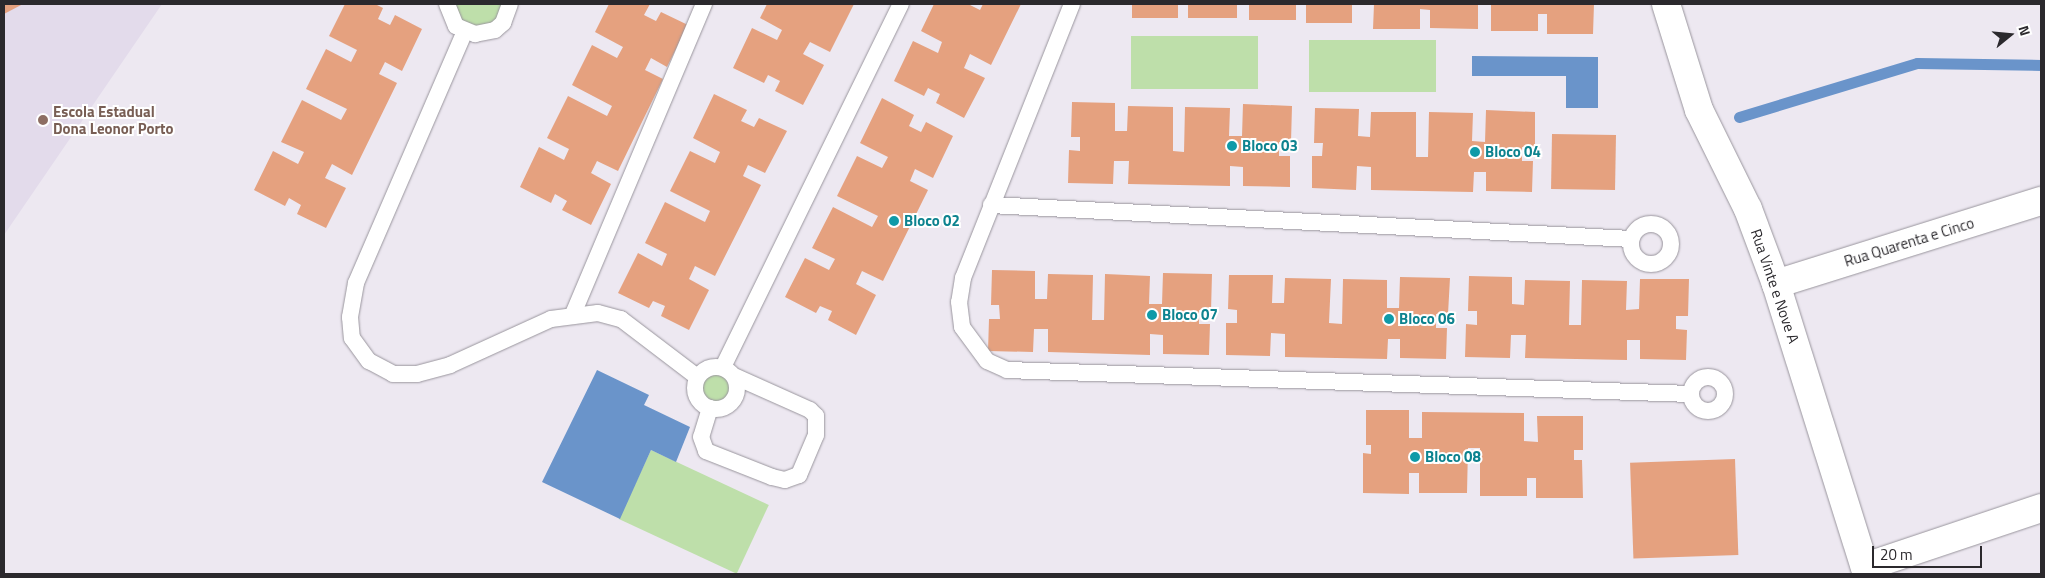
<!DOCTYPE html>
<style>
body{margin:0}
#map{position:relative;width:2045px;height:578px;overflow:hidden;background:#ede8f1;font-family:"Titillium Web",sans-serif}
div>[style]{position:absolute}
[style*='--x']{left:calc(var(--x)*1px);top:calc(var(--y)*1px);width:calc(var(--w)*1px);rotate:calc(var(--a)*1deg)}
.built>*{inset:0;background:#e3dbeb}
.green>*{inset:0;background:#bedfaa;transform-origin:0 0}
.round{border-radius:50%}
.water>*{inset:0;background:#6a94ca}
.stream>*{height:11px;margin:-5.5px;padding:0 5.5px;transform-origin:5.5px;border-radius:5.5px;background:#6a94ca}
.building>*{inset:0;background:#e5a17f;transform-origin:0 0}
.roads{filter:drop-shadow(0 0 1px #99959d) drop-shadow(0 0 1px #99959d)}
.lane>*{height:16px;margin:-8px;padding:0 8px;transform-origin:8px;border-radius:8px;background:#fff}
.lane>.ring{margin:-8px;padding:0;box-sizing:content-box;background:none;border:16px solid #fff;border-radius:50%}
.street>*{height:28px;margin:-14px;padding:0 14px;transform-origin:14px;border-radius:14px;background:#fff}
.dots>*{width:14px;height:14px;translate:-50% -50%;box-sizing:border-box;border:2px solid #fff;border-radius:50%}
span{translate:-50% -50%;white-space:nowrap;text-align:center;line-height:1.15;-webkit-text-stroke:4px #fff;paint-order:stroke}
.education-label{font-size:15px;color:#785e54;font-weight:700}
.left{translate:0 -50%;text-align:left}
.culture-label{font-size:15px;color:#0d838f;font-weight:700}
.street-label{font-size:15px;color:#2b292d}
.frame{position:absolute;inset:0;border:5px solid #2b292d;pointer-events:none}
.north{position:absolute;left:1985px;top:10px;width:50px;height:50px;-webkit-text-stroke:4px #fff;paint-order:stroke;rotate:73deg;font-size:14px;font-weight:700;line-height:20px;text-align:center;color:#2b292d}
.north::after{content:'';display:block;margin:auto;width:18px;height:22px;background:#2b292d;clip-path:polygon(50% 0,100% 100%,50% 72%,0 100%)}
.scale{position:absolute;left:1872px;top:546px;width:110px;height:22px;box-sizing:border-box;border:2px solid #2b292d;border-top:0;padding-left:6px;font-size:15px;line-height:18px;white-space:nowrap;color:#2b292d;-webkit-text-stroke:4px #fff;paint-order:stroke}
</style>
<div id="map">
<div class="built">
<i style="clip-path:polygon(4px 4px,162px 4px,4px 235px)"></i>
</div>
<div class="green">
<i style="clip-path:polygon(447px 4px,510px 4px,508px 14px,475px 34px)"></i>
<i style="left:1131px;top:36px;width:127px;height:53px"></i>
<i style="left:1309px;top:40px;width:127px;height:52px"></i>
<i class="round" style="left:695px;top:367px;width:42px;height:42px"></i>
<i style="left:651px;top:450px;width:130px;height:76px;rotate:25deg"></i>
</div>
<div class="water">
<i style="clip-path:polygon(1472px 56px,1598px 57px,1598px 108px,1566px 108px,1566px 76px,1472px 76px)"></i>
<i style="clip-path:polygon(597px 370px,649px 395px,644px 405px,690px 427px,676px 462px,651px 450px,620px 519px,542px 482px)"></i>
</div>
<div class="stream">
<i style="--x:1739;--y:117;--w:186;--a:-16.9"></i>
<i style="--x:1917;--y:63;--w:124;--a:0.9"></i>
</div>
<div class="building">
<i style="clip-path:polygon(4px 4px,23px 4px,4px 14px)"></i>
<i style="clip-path:polygon(345px 4px,375px 4px,383px 8px,378px 19px,390px 25px,395px 15px,422px 29px,402px 71px,385px 62px,379px 74px,397px 83px,352px 175px,332px 164px,325px 178px,346px 188px,326px 228px,297px 214px,301px 205px,289px 198px,285px 206px,254px 190px,273px 151px,298px 164px,304px 152px,281px 142px,302px 100px,341px 120px,347px 109px,306px 89px,326px 49px,351px 62px,357px 50px,329px 36px)"></i>
<i style="clip-path:polygon(609px 4px,650px 4px,644px 15px,656px 21px,661px 12px,688px 25px,667px 67px,651px 58px,645px 70px,663px 79px,618px 171px,597px 161px,591px 173px,611px 184px,591px 225px,562px 210px,567px 201px,555px 194px,551px 203px,520px 187px,539px 147px,564px 160px,569px 149px,547px 138px,568px 96px,607px 116px,612px 106px,572px 85px,592px 45px,617px 58px,623px 47px,595px 32px)"></i>
<i style="clip-path:polygon(767px 4px,854px 4px,830px 52px,810px 42px,803px 54px,824px 65px,803px 105px,775px 91px,780px 81px,768px 75px,764px 83px,733px 68px,752px 28px,777px 40px,782px 30px,760px 18px)"></i>
<i style="clip-path:polygon(934px 4px,968px 4px,980px 10px,983px 4px,1021px 4px,991px 65px,970px 54px,964px 68px,985px 78px,964px 118px,936px 103px,940px 94px,928px 88px,924px 96px,894px 81px,913px 41px,938px 53px,942px 42px,921px 31px)"></i>
<i style="left:1132px;top:4px;width:46px;height:14px"></i>
<i style="left:1188px;top:4px;width:49px;height:14px"></i>
<i style="left:1249px;top:4px;width:47px;height:16px"></i>
<i style="left:1306px;top:4px;width:46px;height:19px"></i>
<i style="clip-path:polygon(1374px 4px,1478px 4px,1478px 29px,1430px 28px,1430px 10px,1420px 9px,1420px 29px,1373px 29px)"></i>
<i style="clip-path:polygon(1491px 4px,1594px 4px,1593px 34px,1547px 34px,1547px 14px,1538px 14px,1538px 31px,1491px 31px)"></i>
<i style="clip-path:polygon(714px 94px,747px 110px,741px 121px,754px 127px,759px 118px,787px 131px,765px 173px,748px 165px,743px 176px,761px 185px,715px 276px,695px 266px,689px 279px,709px 290px,689px 330px,661px 316px,665px 306px,653px 301px,649px 308px,618px 293px,638px 253px,662px 266px,667px 254px,645px 243px,665px 202px,705px 222px,710px 211px,670px 191px,690px 151px,715px 163px,720px 152px,693px 138px)"></i>
<i style="clip-path:polygon(882px 98px,914px 115px,909px 126px,921px 132px,926px 122px,953px 136px,933px 178px,915px 169px,910px 181px,928px 190px,883px 281px,862px 271px,856px 284px,876px 295px,856px 335px,828px 320px,832px 311px,820px 306px,816px 313px,785px 297px,805px 258px,829px 270px,835px 259px,812px 248px,833px 207px,872px 227px,878px 216px,837px 196px,857px 156px,882px 168px,888px 157px,860px 143px)"></i>
<i style="clip-path:polygon(1072px 102px,1115px 103px,1115px 131px,1127px 131px,1128px 106px,1173px 107px,1173px 151px,1184px 152px,1185px 107px,1230px 108px,1229px 136px,1242px 136px,1243px 104px,1292px 106px,1291px 142px,1279px 142px,1279px 156px,1290px 156px,1290px 187px,1243px 186px,1243px 167px,1230px 166px,1230px 186px,1128px 184px,1129px 161px,1114px 161px,1113px 184px,1068px 183px,1069px 150px,1080px 151px,1080px 137px,1071px 137px)"></i>
<i style="clip-path:polygon(1315px 108px,1359px 109px,1358px 136px,1370px 137px,1371px 112px,1416px 112px,1416px 157px,1428px 157px,1429px 112px,1473px 113px,1472px 141px,1485px 142px,1486px 110px,1535px 112px,1535px 147px,1522px 147px,1522px 161px,1533px 161px,1532px 192px,1486px 191px,1486px 172px,1474px 172px,1473px 192px,1371px 190px,1371px 167px,1357px 166px,1356px 190px,1312px 188px,1312px 156px,1322px 156px,1323px 143px,1314px 143px)"></i>
<i style="left:1552px;top:134px;width:64px;height:55px;rotate:1deg"></i>
<i style="clip-path:polygon(992px 270px,1035px 271px,1035px 299px,1047px 299px,1048px 274px,1093px 275px,1092px 320px,1104px 320px,1105px 274px,1150px 276px,1149px 304px,1162px 304px,1163px 273px,1212px 274px,1211px 311px,1199px 310px,1199px 324px,1210px 324px,1209px 355px,1163px 354px,1163px 335px,1150px 334px,1150px 355px,1048px 352px,1048px 329px,1034px 329px,1033px 352px,988px 351px,989px 319px,1000px 319px,999px 305px,991px 305px)"></i>
<i style="clip-path:polygon(1229px 275px,1273px 275px,1272px 303px,1284px 303px,1285px 278px,1331px 279px,1329px 323px,1342px 324px,1343px 279px,1387px 280px,1387px 308px,1399px 308px,1400px 277px,1450px 278px,1448px 314px,1436px 314px,1436px 328px,1447px 328px,1446px 359px,1400px 358px,1400px 339px,1388px 339px,1387px 359px,1285px 357px,1285px 334px,1271px 333px,1270px 356px,1226px 355px,1226px 323px,1237px 323px,1237px 310px,1228px 309px)"></i>
<i style="clip-path:polygon(1469px 276px,1512px 277px,1512px 304px,1524px 305px,1525px 280px,1570px 281px,1569px 325px,1581px 325px,1582px 280px,1627px 281px,1626px 310px,1639px 309px,1640px 279px,1689px 279px,1688px 316px,1676px 316px,1676px 329px,1687px 330px,1686px 360px,1640px 359px,1640px 340px,1627px 340px,1627px 360px,1525px 358px,1526px 335px,1511px 335px,1510px 358px,1465px 357px,1466px 324px,1477px 325px,1477px 311px,1468px 311px)"></i>
<i style="clip-path:polygon(1366px 410px,1409px 410px,1409px 438px,1422px 438px,1422px 412px,1524px 413px,1524px 441px,1538px 442px,1537px 416px,1583px 416px,1583px 450px,1574px 450px,1574px 460px,1582px 460px,1583px 498px,1536px 498px,1536px 478px,1527px 478px,1527px 496px,1480px 496px,1480px 448px,1468px 448px,1467px 493px,1419px 493px,1419px 473px,1409px 473px,1409px 494px,1363px 493px,1363px 453px,1371px 454px,1371px 445px,1366px 445px)"></i>
<i style="left:1735px;top:459px;width:96px;height:105px;rotate:88deg"></i>
</div>
<div class="roads">
<div class="lane">
<i style="--x:447;--y:4;--w:24;--a:68"></i>
<i style="--x:456;--y:26;--w:21;--a:23"></i>
<i style="--x:475;--y:34;--w:20;--a:-11"></i>
<i style="--x:495;--y:30;--w:11;--a:-41"></i>
<i style="--x:503;--y:23;--w:20;--a:-70"></i>
<i style="--x:1072;--y:4;--w:295;--a:111.7"></i>
<i style="--x:963;--y:278;--w:24;--a:99"></i>
<i style="--x:959;--y:302;--w:25;--a:83"></i>
<i style="--x:962;--y:327;--w:42;--a:53.7"></i>
<i style="--x:987;--y:361;--w:22;--a:24"></i>
<i style="--x:1007;--y:370;--w:683;--a:2.01"></i>
<i style="--x:465;--y:31;--w:275;--a:113.4"></i>
<i style="--x:356;--y:283;--w:35;--a:100"></i>
<i style="--x:350;--y:317;--w:21;--a:85"></i>
<i style="--x:352;--y:338;--w:29;--a:54"></i>
<i style="--x:369;--y:361;--w:27;--a:28"></i>
<i style="--x:393;--y:374;--w:24;--a:0"></i>
<i style="--x:417;--y:374;--w:34;--a:-15"></i>
<i style="--x:450;--y:365;--w:111;--a:-24.5"></i>
<i style="--x:551;--y:319;--w:47;--a:-7.3"></i>
<i style="--x:598;--y:313;--w:24;--a:15"></i>
<i style="--x:621;--y:319;--w:96;--a:37.3"></i>
<i style="--x:991;--y:205;--w:641;--a:3.04"></i>
<i class="ring" style="left:1631px;top:224px;width:24px;height:24px"></i>
<i style="--x:573;--y:314;--w:337;--a:-67.1"></i>
<i class="ring" style="left:695px;top:367px;width:26px;height:26px"></i>
<i style="--x:723;--y:367;--w:404;--a:-63.9"></i>
<i class="ring" style="left:1691px;top:377px;width:18px;height:18px"></i>
<i style="--x:710;--y:408;--w:30;--a:107"></i>
<i style="--x:701;--y:437;--w:15;--a:70"></i>
<i style="--x:706;--y:451;--w:71;--a:21.5"></i>
<i style="--x:772;--y:477;--w:13;--a:13"></i>
<i style="--x:785;--y:480;--w:15;--a:-20"></i>
<i style="--x:799;--y:475;--w:43;--a:-67"></i>
<i style="--x:816;--y:435;--w:19;--a:-90"></i>
<i style="--x:816;--y:416;--w:8;--a:-135"></i>
<i style="--x:810;--y:410;--w:83;--a:-155.9"></i>
</div>
<div class="street">
<i style="--x:1666;--y:4;--w:111;--a:72.7"></i>
<i style="--x:1699;--y:110;--w:110;--a:63.7"></i>
<i style="--x:1748;--y:209;--w:80;--a:69.5"></i>
<i style="--x:1776;--y:284;--w:304;--a:72.6"></i>
<i style="--x:1776;--y:284;--w:278;--a:-17.4"></i>
<i style="--x:1865;--y:567;--w:186;--a:-18.5"></i>
</div>
</div>
<div class="dots">
<i style="left:43px;top:120px;background:#8d6e63"></i>
<i style="left:1232px;top:146px;background:#0f9aa8"></i>
<i style="left:1475px;top:152px;background:#0f9aa8"></i>
<i style="left:894px;top:221px;background:#0f9aa8"></i>
<i style="left:1152px;top:315px;background:#0f9aa8"></i>
<i style="left:1389px;top:319px;background:#0f9aa8"></i>
<i style="left:1415px;top:457px;background:#0f9aa8"></i>
</div>
<div class="education-label">
<span class="left" style="left:53px;top:120px">Escola Estadual<br>Dona Leonor Porto</span>
</div>
<div class="culture-label">
<span class="left" style="left:1242px;top:146px">Bloco 03</span>
<span class="left" style="left:1485px;top:152px">Bloco 04</span>
<span class="left" style="left:904px;top:221px">Bloco 02</span>
<span class="left" style="left:1162px;top:315px">Bloco 07</span>
<span class="left" style="left:1399px;top:319px">Bloco 06</span>
<span class="left" style="left:1425px;top:457px">Bloco 08</span>
</div>
<div class="street-label">
<span style="left:1909px;top:242px;rotate:-17deg">Rua Quarenta e Cinco</span>
<span style="left:1775px;top:286px;rotate:71deg">Rua Vinte e Nove A</span>
</div>
<div class="frame"></div>
<div class="north">N</div>
<div class="scale">20 m</div>
</div>
